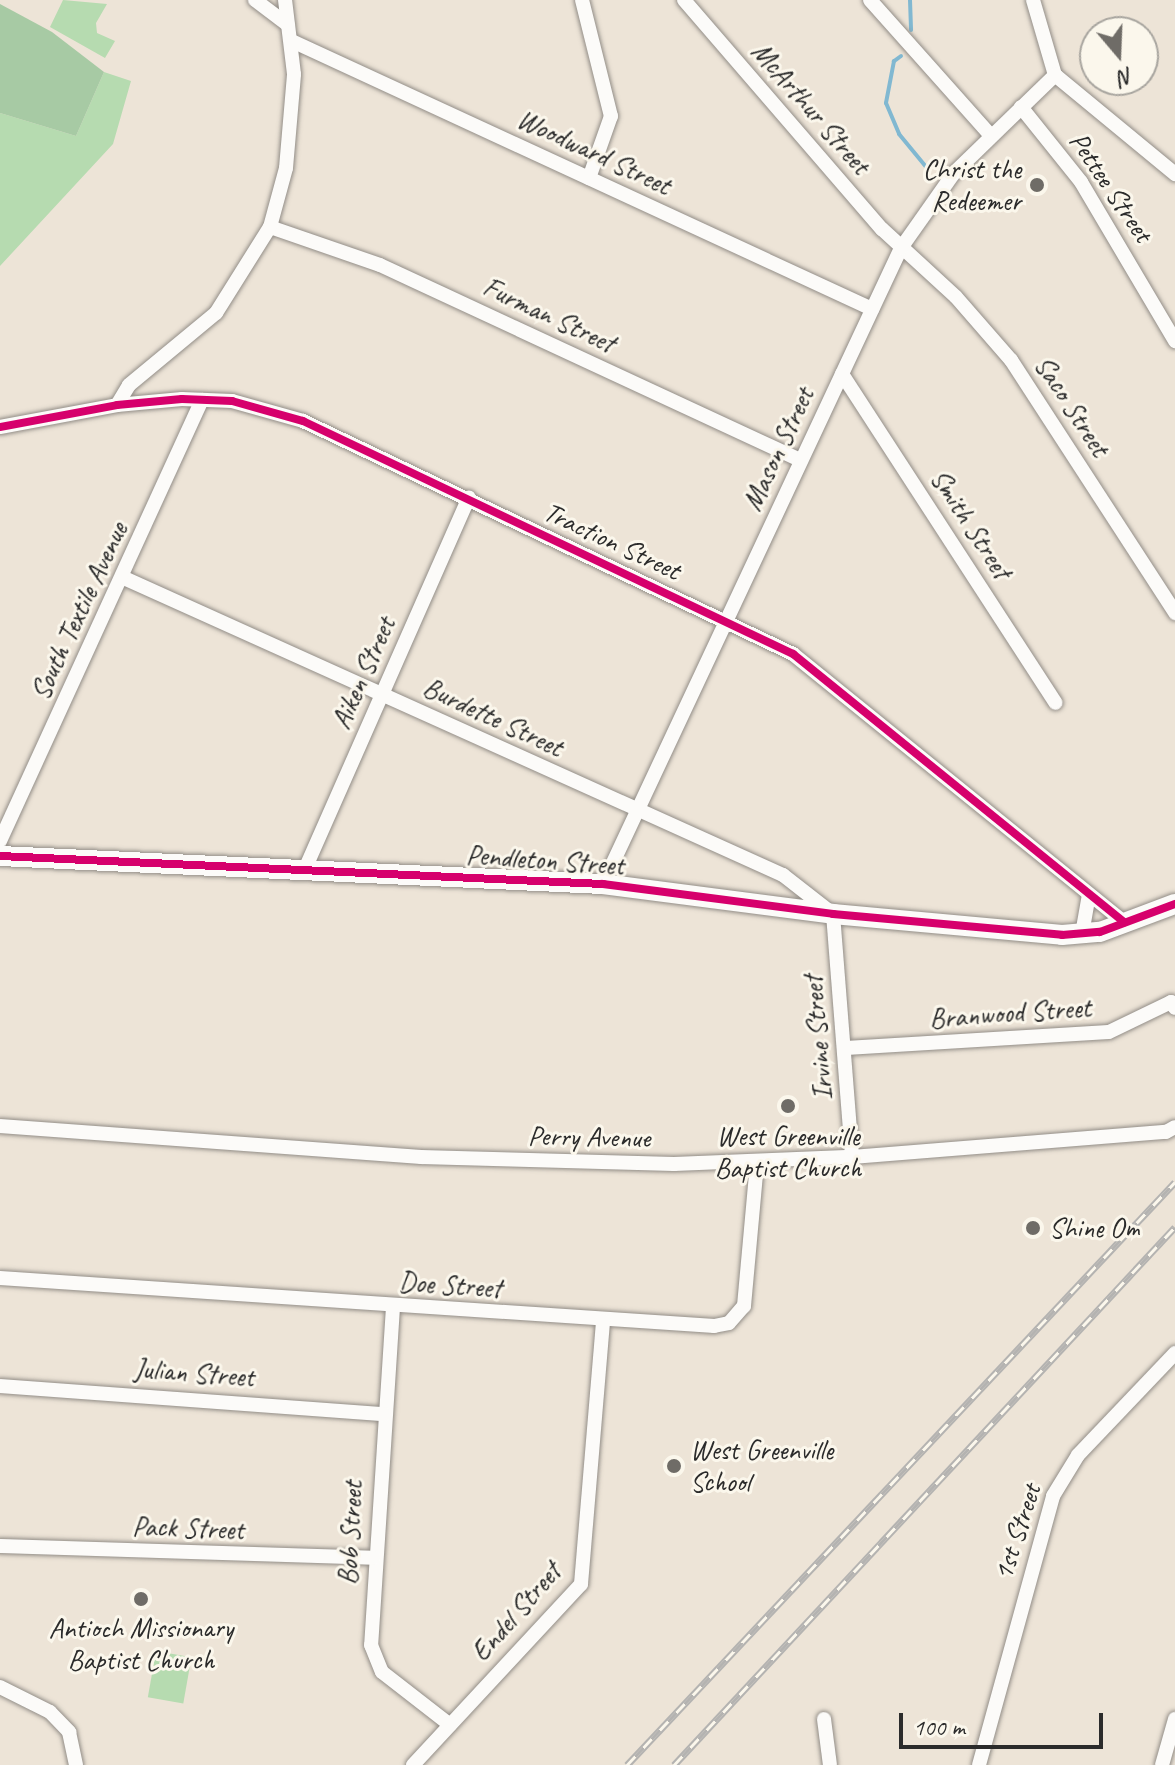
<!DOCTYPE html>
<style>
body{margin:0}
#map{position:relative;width:1175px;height:1765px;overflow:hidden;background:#ede4d7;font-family:Caveat,sans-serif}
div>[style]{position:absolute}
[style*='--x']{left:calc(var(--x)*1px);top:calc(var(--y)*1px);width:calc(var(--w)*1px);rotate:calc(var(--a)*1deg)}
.green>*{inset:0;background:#b6dbb0;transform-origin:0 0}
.forest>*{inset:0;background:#a7caa4}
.stream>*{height:4px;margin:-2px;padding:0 2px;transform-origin:2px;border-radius:2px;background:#81b8d1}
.roads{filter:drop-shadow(0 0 2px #928d87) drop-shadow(0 0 2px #928d87)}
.street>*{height:14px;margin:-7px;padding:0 7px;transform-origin:7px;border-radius:7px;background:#fcfbf9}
.secondary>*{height:20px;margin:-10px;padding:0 10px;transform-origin:10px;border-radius:10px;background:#fcfbf9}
.rail>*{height:7px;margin-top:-3.5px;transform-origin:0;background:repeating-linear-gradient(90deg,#fbf7ec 0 12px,#b4b3b1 0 24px);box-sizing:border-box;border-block:2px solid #b4b3b1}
.cycleway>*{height:8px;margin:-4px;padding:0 4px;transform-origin:4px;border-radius:4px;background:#d6006c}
.dots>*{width:22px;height:22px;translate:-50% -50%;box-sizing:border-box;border:4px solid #fbf7ec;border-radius:50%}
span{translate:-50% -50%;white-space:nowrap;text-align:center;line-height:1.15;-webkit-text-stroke:6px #fbf7ec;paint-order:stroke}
.street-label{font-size:28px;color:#2b2b2b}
.poi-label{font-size:28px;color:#2b2b2b}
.right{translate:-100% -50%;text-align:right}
.left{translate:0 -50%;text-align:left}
.north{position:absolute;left:1079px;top:16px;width:80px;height:80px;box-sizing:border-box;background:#fbf7ec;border:2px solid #a8a59f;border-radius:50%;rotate:161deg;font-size:22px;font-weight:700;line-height:32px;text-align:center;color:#2b2b2b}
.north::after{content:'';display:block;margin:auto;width:28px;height:36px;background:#6f6c67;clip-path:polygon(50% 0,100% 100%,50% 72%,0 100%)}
.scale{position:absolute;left:899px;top:1713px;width:204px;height:36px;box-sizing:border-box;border:4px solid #2b2b2b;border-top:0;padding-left:10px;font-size:24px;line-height:28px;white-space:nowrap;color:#2b2b2b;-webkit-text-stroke:6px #fbf7ec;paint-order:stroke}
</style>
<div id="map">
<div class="green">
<i style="clip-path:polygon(63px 0,107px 4px,96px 23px,97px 33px,115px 41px,105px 58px,50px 27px)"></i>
<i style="clip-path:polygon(104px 72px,131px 81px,113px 144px,0 266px,0 113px,76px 136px)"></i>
<i style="left:156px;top:1651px;width:36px;height:47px;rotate:10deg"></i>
</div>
<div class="forest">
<i style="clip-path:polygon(0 4px,52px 32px,104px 72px,76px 136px,0 113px)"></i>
</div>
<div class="stream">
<i style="--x:910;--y:0;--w:30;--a:88"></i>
<i style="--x:901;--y:56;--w:9;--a:144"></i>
<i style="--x:894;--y:61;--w:43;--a:100.8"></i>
<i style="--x:886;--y:103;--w:34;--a:67"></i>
<i style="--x:899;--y:134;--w:44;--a:50.5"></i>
</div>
<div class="roads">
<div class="street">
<i style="--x:255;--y:0;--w:41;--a:37.1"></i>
<i style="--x:582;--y:0;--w:120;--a:76"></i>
<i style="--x:611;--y:116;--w:66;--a:109.5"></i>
<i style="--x:684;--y:0;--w:303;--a:49.2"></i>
<i style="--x:882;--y:229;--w:100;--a:42.6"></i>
<i style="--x:956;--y:297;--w:84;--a:48.9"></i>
<i style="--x:1011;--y:360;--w:302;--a:57"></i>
<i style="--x:870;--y:0;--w:182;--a:48.3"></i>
<i style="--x:1033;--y:0;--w:78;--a:73.7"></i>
<i style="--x:294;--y:42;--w:637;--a:24.79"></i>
<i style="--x:1055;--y:75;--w:156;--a:39.5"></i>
<i style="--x:1021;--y:107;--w:96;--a:51.3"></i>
<i style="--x:1081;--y:182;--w:185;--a:59.4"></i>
<i style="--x:270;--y:227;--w:116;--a:19.1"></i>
<i style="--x:380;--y:265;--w:464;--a:24.9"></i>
<i style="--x:842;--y:374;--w:392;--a:57"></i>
<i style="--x:117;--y:405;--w:23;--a:-59"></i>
<i style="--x:129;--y:385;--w:113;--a:-39.6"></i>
<i style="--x:216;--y:313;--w:102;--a:-57.9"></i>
<i style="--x:270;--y:227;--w:61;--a:-74.8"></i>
<i style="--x:286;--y:168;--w:94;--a:-85.1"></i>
<i style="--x:294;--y:74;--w:75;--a:-96.9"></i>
<i style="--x:0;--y:427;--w:119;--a:-10.6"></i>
<i style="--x:117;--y:405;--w:65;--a:-5.3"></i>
<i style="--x:182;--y:399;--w:50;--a:2.3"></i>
<i style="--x:232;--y:401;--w:74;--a:15.7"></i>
<i style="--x:303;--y:421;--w:543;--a:25.43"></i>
<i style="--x:793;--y:654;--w:426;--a:39"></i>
<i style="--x:124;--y:578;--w:723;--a:24.26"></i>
<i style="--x:783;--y:875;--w:63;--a:38"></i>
<i style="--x:833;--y:914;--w:244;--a:85.5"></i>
<i style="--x:0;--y:841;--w:485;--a:-65.4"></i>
<i style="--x:305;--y:869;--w:406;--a:-66.2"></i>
<i style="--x:603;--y:884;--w:702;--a:-64.89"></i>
<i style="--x:901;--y:248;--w:92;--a:-54.8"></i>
<i style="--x:954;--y:173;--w:141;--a:-44.1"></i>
<i style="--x:1082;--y:934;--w:40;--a:-80"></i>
<i style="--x:846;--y:1048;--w:263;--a:-3.5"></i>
<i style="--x:1109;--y:1032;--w:69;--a:-25.8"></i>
<i style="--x:1171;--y:1002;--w:7;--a:56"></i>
<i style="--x:0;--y:1126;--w:422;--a:4.2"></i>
<i style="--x:421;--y:1157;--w:253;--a:1.6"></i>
<i style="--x:674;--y:1164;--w:178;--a:-2.3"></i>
<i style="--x:852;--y:1157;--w:315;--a:-4.6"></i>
<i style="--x:1166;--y:1132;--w:10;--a:-29"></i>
<i style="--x:0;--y:1278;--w:716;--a:3.85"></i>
<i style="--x:714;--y:1326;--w:15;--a:-11"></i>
<i style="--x:729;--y:1323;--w:23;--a:-49"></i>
<i style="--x:744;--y:1306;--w:145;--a:-84.8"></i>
<i style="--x:393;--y:1307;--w:339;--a:93.7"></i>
<i style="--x:371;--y:1645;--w:29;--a:68"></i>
<i style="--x:382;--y:1672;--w:86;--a:37.9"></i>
<i style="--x:0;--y:1386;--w:385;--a:4.2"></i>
<i style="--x:0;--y:1546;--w:374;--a:1.8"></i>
<i style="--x:0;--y:1687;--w:56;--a:26.6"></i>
<i style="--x:50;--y:1712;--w:28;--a:46"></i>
<i style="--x:69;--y:1732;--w:34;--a:78"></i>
<i style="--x:824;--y:1719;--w:46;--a:82.6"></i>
<i style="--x:413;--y:1765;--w:247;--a:-47.1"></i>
<i style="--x:581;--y:1584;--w:264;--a:-85.2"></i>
<i style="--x:979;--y:1765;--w:279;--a:-74.6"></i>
<i style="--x:1053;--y:1496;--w:48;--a:-58.6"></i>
<i style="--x:1078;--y:1455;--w:141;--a:-46.4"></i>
<i style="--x:1162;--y:1765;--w:48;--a:-74.2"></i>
</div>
<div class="secondary">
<i style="--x:0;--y:856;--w:604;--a:2.66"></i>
<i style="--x:603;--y:884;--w:232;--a:7.4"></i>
<i style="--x:833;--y:914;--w:230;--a:5.2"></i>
<i style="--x:1062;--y:935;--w:38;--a:-5"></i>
<i style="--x:1100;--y:932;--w:80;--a:-20.5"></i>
</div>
</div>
<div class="rail">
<i style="--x:627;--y:1765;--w:800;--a:-46.77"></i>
<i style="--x:674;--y:1765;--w:735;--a:-47.04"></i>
</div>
<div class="cycleway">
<i style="--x:0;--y:427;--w:119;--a:-10.6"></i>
<i style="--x:117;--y:405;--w:65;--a:-5.3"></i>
<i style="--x:182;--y:399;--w:50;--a:2.3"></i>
<i style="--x:232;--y:401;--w:74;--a:15.7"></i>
<i style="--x:303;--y:421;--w:543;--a:25.43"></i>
<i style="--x:793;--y:654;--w:426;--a:39"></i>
<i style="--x:0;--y:856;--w:604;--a:2.66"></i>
<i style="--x:603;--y:884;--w:232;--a:7.4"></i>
<i style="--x:833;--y:914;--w:230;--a:5.2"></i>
<i style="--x:1062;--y:935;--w:38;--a:-5"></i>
<i style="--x:1100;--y:932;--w:80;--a:-20.5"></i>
</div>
<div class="dots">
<i style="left:1037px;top:185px;background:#6f6c67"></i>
<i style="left:788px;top:1106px;background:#6f6c67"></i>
<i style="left:1033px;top:1228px;background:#6f6c67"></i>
<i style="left:674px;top:1466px;background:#6f6c67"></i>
<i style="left:141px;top:1599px;background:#6f6c67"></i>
</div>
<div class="street-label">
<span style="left:811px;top:108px;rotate:49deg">McArthur Street</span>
<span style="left:594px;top:152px;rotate:25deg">Woodward Street</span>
<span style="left:1111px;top:187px;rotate:56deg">Pettee Street</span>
<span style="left:549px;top:315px;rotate:25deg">Furman Street</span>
<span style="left:1072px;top:406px;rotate:57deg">Saco Street</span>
<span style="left:778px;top:449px;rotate:-65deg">Mason Street</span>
<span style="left:971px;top:524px;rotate:57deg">Smith Street</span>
<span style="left:612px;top:541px;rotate:25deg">Traction Street</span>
<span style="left:79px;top:611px;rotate:-65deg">South Textile Avenue</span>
<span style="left:363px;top:673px;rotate:-66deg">Aiken Street</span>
<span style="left:493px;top:717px;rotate:25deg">Burdette Street</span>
<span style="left:545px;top:860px;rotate:4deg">Pendleton Street</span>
<span style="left:1010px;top:1013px;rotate:-4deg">Branwood Street</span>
<span style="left:818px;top:1038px;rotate:-95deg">Irvine Street</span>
<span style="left:589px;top:1137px;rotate:1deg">Perry Avenue</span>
<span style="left:450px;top:1285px;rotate:4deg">Doe Street</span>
<span style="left:194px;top:1373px;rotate:4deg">Julian Street</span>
<span style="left:188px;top:1528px;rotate:2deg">Pack Street</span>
<span style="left:1017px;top:1532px;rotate:-72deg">1st Street</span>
<span style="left:350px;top:1533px;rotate:-87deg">Bob Street</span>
<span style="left:516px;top:1612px;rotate:-49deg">Endel Street</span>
</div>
<div class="poi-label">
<span class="right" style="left:1021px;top:185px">Christ the<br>Redeemer</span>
<span style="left:788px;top:1152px">West Greenville<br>Baptist Church</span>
<span class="left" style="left:1049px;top:1228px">Shine Om</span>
<span class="left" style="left:690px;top:1466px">West Greenville<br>School</span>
<span style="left:141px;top:1644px">Antioch Missionary<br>Baptist Church</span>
</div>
<div class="north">N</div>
<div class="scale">100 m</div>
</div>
